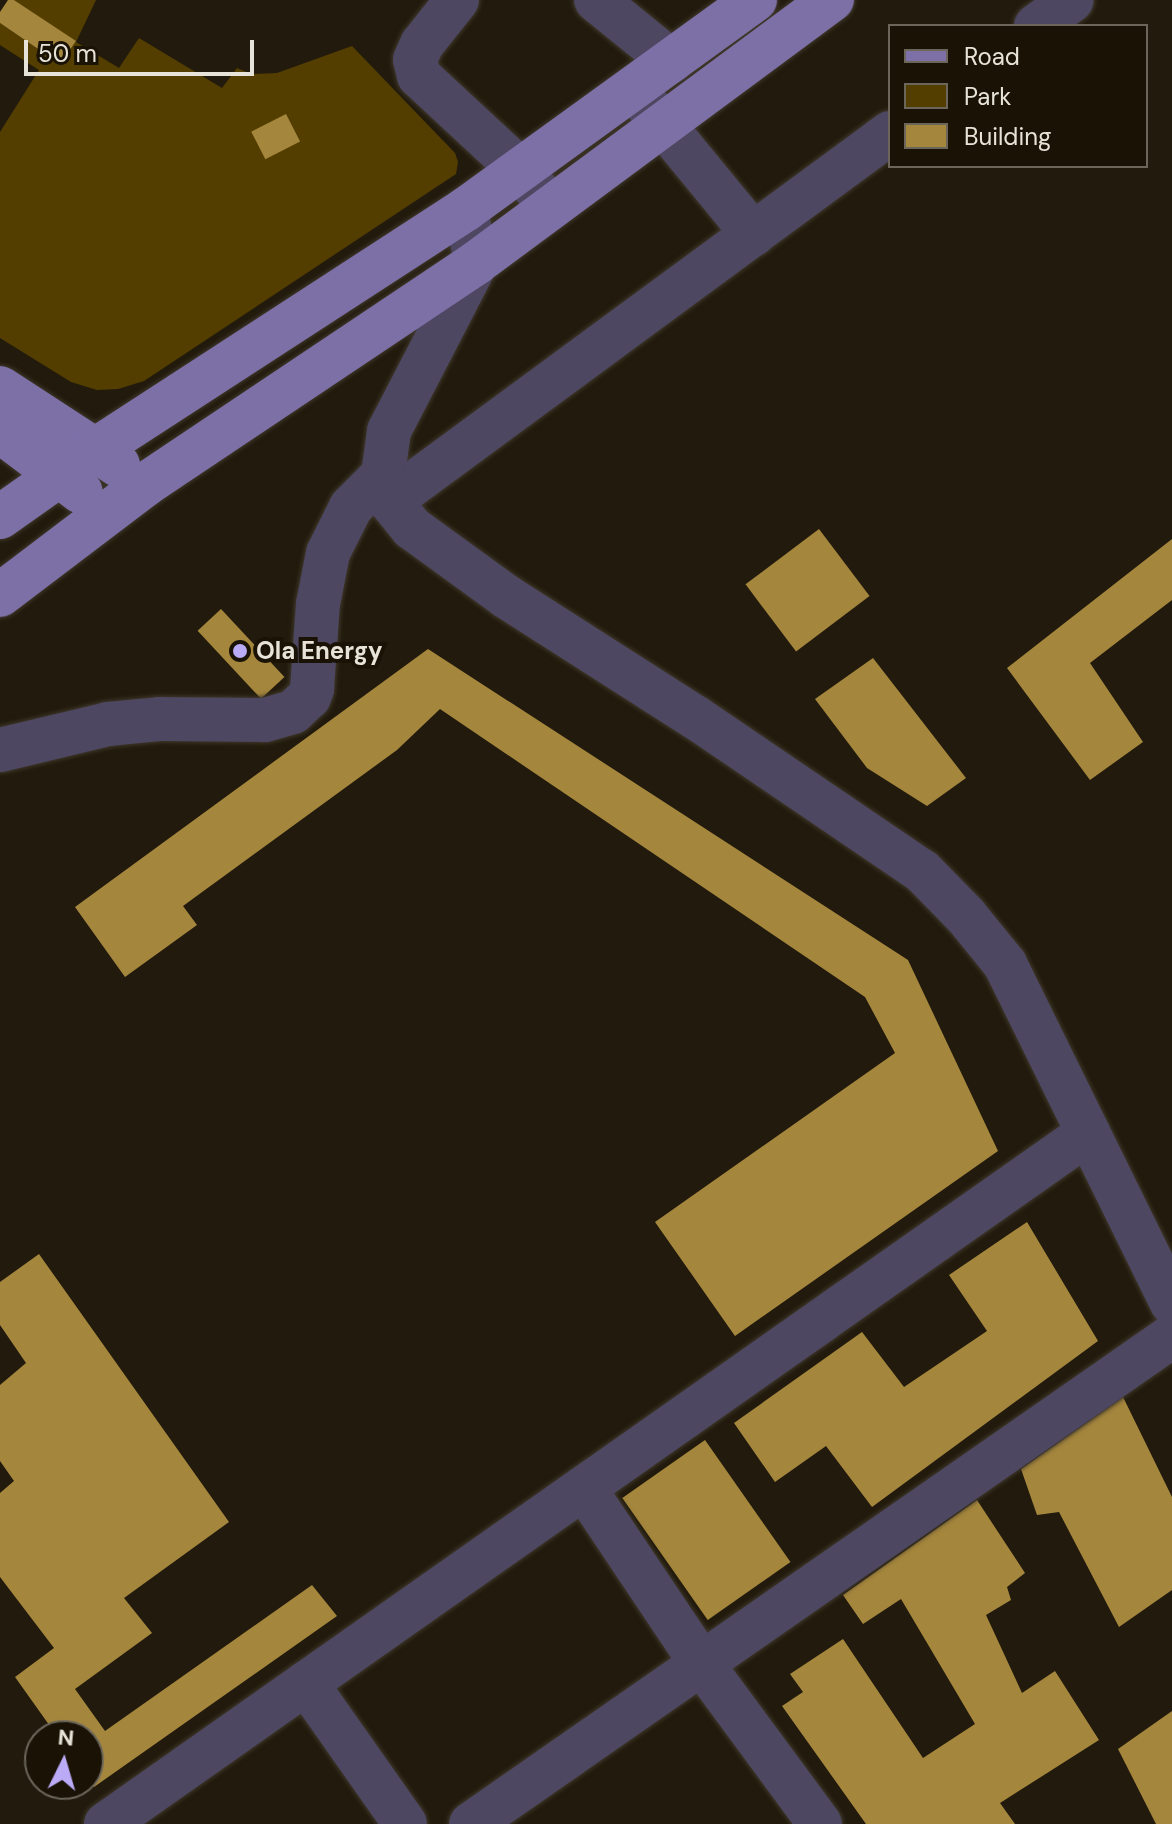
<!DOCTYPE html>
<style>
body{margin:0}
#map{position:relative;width:1172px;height:1824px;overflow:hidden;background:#221b0d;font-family:"DM Sans",sans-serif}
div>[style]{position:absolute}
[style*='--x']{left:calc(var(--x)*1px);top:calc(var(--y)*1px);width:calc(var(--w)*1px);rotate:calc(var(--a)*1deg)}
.green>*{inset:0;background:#533e00}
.building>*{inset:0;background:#a5863d;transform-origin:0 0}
.roads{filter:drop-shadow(0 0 2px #3e372a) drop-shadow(0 0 2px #3e372a)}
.minor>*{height:44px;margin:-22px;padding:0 22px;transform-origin:22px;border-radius:22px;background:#4d4761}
.major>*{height:44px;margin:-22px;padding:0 22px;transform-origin:22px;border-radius:22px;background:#7d70a7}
.dots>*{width:22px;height:22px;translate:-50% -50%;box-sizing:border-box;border:4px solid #191205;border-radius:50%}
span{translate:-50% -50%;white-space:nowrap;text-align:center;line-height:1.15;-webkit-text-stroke:8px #191205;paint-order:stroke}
.poi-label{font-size:24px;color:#e8e3d9;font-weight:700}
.left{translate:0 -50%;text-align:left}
.legend{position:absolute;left:888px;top:24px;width:260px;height:144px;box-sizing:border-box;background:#191205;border:2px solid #6c665a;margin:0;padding:10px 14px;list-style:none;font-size:24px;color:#e8e3d9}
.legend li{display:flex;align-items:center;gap:16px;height:40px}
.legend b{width:40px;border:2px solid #6c665a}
.north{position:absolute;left:24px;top:1720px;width:80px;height:80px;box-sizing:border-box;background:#191205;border:2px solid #6c665a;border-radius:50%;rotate:5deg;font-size:22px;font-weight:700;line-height:32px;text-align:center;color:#e8e3d9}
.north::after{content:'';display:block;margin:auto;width:28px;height:36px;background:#bbaaf6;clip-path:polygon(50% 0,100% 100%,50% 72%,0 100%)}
.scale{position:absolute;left:24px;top:40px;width:230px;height:36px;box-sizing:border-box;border:4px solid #e8e3d9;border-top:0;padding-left:10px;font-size:24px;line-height:28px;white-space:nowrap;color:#e8e3d9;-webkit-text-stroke:6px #191205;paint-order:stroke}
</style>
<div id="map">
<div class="green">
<i style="clip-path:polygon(14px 0,96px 0,76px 42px,119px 68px,139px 38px,222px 88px,237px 68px,251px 74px,277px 73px,352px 46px,455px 153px,458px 162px,456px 174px,144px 381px,118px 389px,97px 390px,71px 382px,0 338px,0 132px,39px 70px,0 45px,0 23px,60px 64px,75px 41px)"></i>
</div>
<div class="building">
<i style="clip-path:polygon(8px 0,14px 0,76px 41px,60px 64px,0 23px,0 12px)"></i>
<i style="left:286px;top:114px;width:31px;height:39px;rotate:63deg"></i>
<i style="left:819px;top:529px;width:84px;height:92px;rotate:53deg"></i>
<i style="clip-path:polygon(1172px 539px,1172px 600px,1090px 663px,1143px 742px,1090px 780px,1007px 668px)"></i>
<i style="left:221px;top:609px;width:93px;height:32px;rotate:47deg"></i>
<i style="clip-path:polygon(428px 649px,908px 960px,998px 1151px,735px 1336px,655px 1222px,895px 1053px,865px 997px,440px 709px,397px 750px,183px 906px,197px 925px,125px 977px,75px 907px)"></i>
<i style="clip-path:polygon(873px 658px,966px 778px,927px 806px,867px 768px,815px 699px)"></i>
<i style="clip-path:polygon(1027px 1222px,1098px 1341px,872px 1507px,826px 1446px,775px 1482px,734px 1423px,862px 1332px,904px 1387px,987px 1331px,949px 1275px)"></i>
<i style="clip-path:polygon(39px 1254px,229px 1522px,124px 1598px,152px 1633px,75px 1689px,105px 1731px,312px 1585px,337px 1616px,94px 1787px,88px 1779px,88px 1736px,57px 1736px,15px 1677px,54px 1648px,0 1577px,0 1493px,14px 1481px,0 1461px,0 1385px,26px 1363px,0 1325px,0 1282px)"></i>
<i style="clip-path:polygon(1123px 1397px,1172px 1497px,1172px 1590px,1119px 1627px,1059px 1512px,1037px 1515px,1021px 1469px)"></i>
<i style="left:705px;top:1440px;width:149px;height:101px;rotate:55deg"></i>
<i style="clip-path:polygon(977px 1500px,1025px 1573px,1007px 1587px,1011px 1600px,986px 1615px,1022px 1693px,1055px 1671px,1099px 1740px,1000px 1803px,1015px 1824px,866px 1824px,782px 1706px,803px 1692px,790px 1674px,843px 1639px,923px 1758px,975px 1724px,901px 1599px,863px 1624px,843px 1595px)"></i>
<i style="clip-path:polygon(1172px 1711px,1172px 1824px,1156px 1824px,1118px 1749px)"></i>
</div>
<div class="roads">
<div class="minor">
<i style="--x:457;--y:0;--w:56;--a:128.5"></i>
<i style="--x:422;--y:44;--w:17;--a:114"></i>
<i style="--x:415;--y:60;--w:16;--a:76"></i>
<i style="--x:419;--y:76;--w:138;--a:42.9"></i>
<i style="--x:520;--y:170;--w:48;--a:50"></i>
<i style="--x:596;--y:0;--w:97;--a:39.1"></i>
<i style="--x:1036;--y:26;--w:44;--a:-35.8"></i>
<i style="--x:634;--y:89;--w:188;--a:50.6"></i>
<i style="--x:466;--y:209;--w:55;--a:79.5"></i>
<i style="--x:476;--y:263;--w:189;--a:117.4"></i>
<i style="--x:389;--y:431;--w:44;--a:97.8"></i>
<i style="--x:383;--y:475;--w:27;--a:75"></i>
<i style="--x:390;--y:501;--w:35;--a:51"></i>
<i style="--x:412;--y:528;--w:117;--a:36"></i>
<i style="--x:507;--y:597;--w:223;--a:32.6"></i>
<i style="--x:695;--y:717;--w:274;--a:34.2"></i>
<i style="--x:922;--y:871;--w:63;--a:45.6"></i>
<i style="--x:966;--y:916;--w:62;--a:50.9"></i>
<i style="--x:1005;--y:964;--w:378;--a:63.8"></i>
<i style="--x:390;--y:501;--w:621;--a:-36.35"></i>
<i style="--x:0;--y:750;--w:111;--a:-13.5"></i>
<i style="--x:108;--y:724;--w:51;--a:-5.6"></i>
<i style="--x:159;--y:719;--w:106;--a:0.5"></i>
<i style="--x:265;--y:720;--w:29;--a:-16"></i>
<i style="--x:293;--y:712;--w:22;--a:-43"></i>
<i style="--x:309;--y:697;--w:9;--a:-69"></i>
<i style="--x:312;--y:689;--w:85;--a:-86"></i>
<i style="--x:318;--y:604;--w:52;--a:-78.9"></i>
<i style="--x:328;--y:553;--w:51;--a:-63.4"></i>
<i style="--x:351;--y:507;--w:45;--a:-45"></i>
<i style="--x:584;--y:1488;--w:212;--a:56.2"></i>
<i style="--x:702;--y:1664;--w:199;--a:53.6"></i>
<i style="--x:306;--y:1683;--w:172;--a:54.9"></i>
<i style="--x:106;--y:1824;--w:1201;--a:-35.13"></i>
<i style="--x:471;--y:1824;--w:854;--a:-34.84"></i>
</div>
<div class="major">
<i style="--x:0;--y:388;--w:141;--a:33.1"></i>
<i style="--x:0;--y:431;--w:101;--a:37"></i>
<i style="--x:0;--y:517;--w:116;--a:-35.2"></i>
<i style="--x:95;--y:450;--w:442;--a:-33"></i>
<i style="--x:466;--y:209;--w:357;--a:-35.9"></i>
<i style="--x:0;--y:595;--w:183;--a:-37.2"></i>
<i style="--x:146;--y:484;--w:397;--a:-33.8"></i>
<i style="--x:476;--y:263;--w:443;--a:-36.5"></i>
</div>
</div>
<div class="dots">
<i style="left:240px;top:651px;background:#bbaaf6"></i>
</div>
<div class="poi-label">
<span class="left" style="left:256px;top:651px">Ola Energy</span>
</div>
<ul class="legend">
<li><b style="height:10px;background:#7d70a7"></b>Road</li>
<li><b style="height:22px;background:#533e00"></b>Park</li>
<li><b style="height:22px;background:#a5863d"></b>Building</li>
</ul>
<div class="north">N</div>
<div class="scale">50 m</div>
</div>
